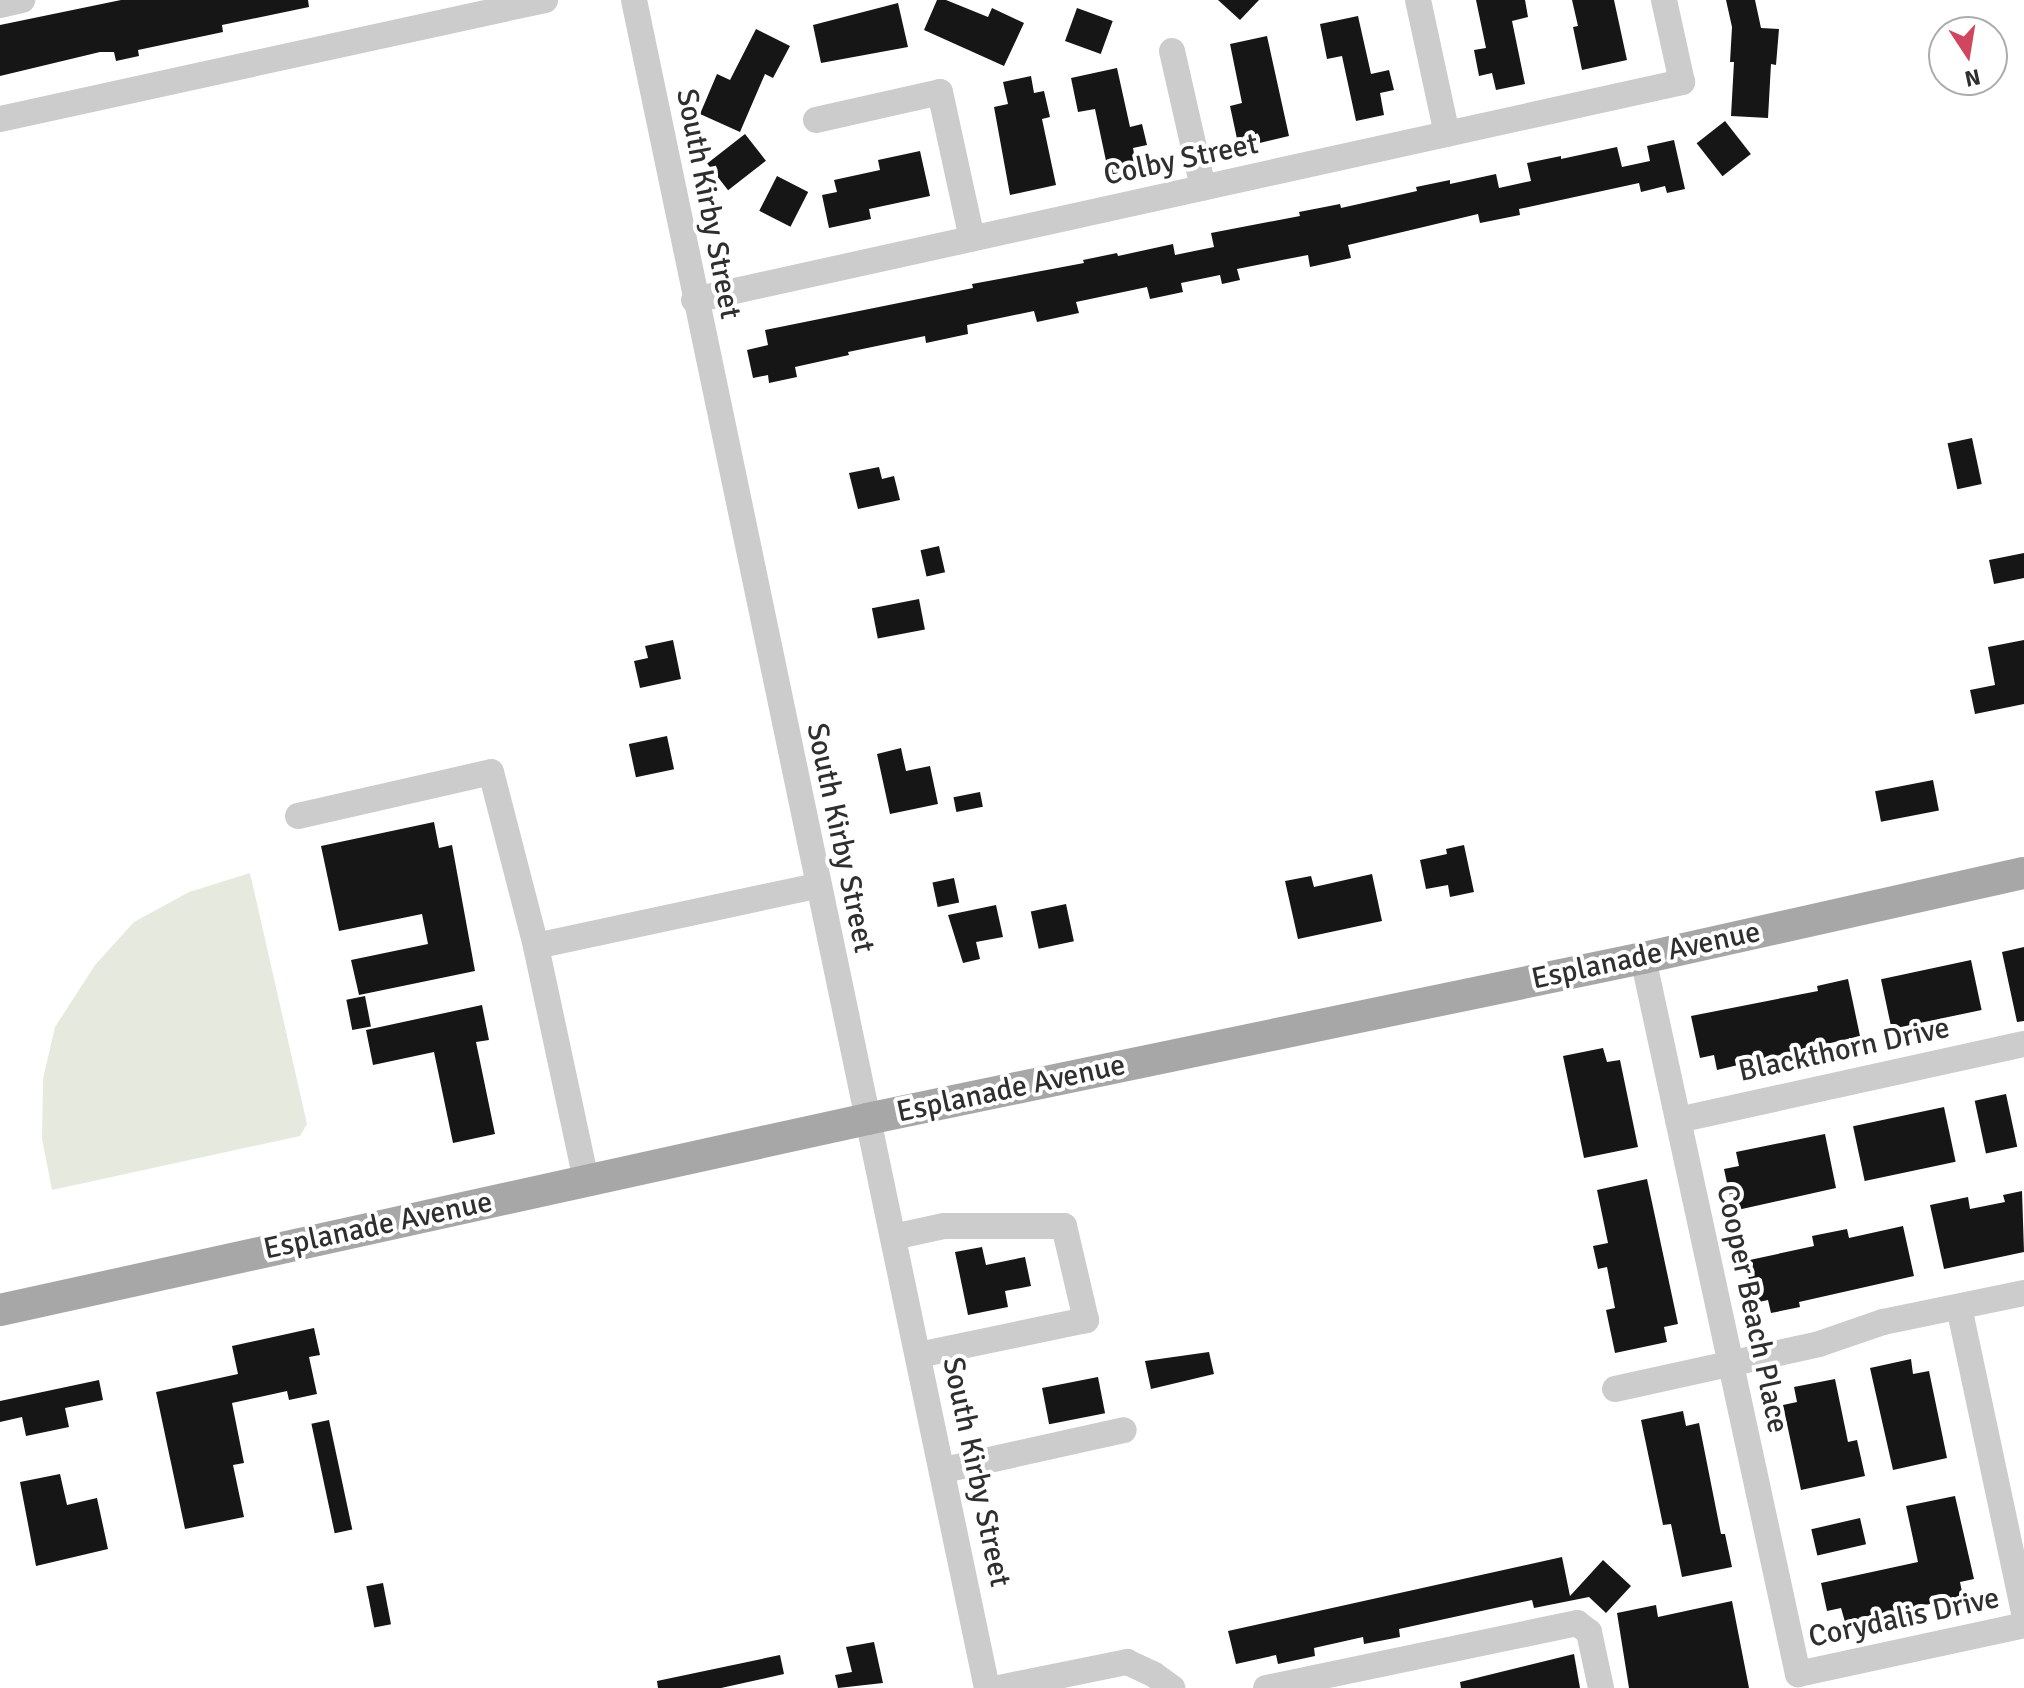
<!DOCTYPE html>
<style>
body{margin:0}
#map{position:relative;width:2024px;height:1688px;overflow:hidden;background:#fff;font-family:Signika,sans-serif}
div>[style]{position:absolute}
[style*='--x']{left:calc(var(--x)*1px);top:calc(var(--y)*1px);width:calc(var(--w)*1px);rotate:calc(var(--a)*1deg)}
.green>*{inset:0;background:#e6eade}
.building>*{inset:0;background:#161616;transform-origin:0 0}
.minor>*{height:26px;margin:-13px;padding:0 13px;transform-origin:13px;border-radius:13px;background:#ccc}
.major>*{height:32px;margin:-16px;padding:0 16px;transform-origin:16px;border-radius:16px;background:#a7a7a7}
span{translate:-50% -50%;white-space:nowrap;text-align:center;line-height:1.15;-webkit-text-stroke:8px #fff;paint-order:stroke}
.street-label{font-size:30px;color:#2f2f2f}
.north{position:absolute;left:1928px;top:16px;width:80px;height:80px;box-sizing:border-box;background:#fff;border:2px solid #acacac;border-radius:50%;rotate:168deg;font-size:22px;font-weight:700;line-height:32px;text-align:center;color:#2f2f2f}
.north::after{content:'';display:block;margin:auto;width:28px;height:36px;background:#d0465e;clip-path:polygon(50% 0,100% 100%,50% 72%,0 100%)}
</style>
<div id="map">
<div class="green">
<i style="clip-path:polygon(250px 873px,307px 1124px,300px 1136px,52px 1190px,42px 1139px,43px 1079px,55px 1027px,95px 965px,134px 922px,189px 892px)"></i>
</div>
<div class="building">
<i style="clip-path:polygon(121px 0,308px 0,309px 7px,222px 25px,223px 32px,138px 50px,139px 56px,116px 61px,114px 52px,100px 52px,0 76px,0 25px)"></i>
<i style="clip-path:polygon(937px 0,946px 0,988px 17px,992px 8px,1024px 23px,1004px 66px,924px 30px)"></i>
<i style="clip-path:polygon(1218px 0,1259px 0,1240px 20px)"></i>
<i style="clip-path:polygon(1476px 0,1525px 0,1528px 17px,1512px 21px,1525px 84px,1496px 90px,1492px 73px,1479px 76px,1474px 50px,1486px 48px)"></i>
<i style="clip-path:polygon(1572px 0,1614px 0,1627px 60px,1582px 70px,1573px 27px,1578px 26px)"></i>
<i style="clip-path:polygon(1726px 0,1755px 0,1761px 28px,1779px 29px,1776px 65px,1771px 64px,1768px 118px,1731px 116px,1734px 62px,1730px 62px,1732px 27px)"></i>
<i style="clip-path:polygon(898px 3px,908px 47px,821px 63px,813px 25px)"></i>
<i style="left:1077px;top:8px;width:38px;height:35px;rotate:20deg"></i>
<i style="clip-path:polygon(1358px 16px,1371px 74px,1389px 70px,1394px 90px,1380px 93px,1384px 115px,1356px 121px,1342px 56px,1327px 59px,1320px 24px)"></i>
<i style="clip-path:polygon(756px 29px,790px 46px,773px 78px,765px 74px,740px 132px,700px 114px,717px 74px,730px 80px)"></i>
<i style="clip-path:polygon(1267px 36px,1289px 136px,1239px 148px,1230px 106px,1242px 103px,1230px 44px)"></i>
<i style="clip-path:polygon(1117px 68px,1130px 127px,1142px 124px,1147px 145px,1133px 148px,1137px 169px,1109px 175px,1095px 109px,1078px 112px,1071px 78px)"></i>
<i style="clip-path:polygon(1031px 76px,1034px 93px,1044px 91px,1050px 117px,1042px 119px,1056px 185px,1010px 195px,994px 107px,1008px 104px,1003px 82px)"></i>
<i style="left:1725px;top:121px;width:42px;height:36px;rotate:52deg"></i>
<i style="left:745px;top:134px;width:34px;height:48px;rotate:52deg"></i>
<i style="clip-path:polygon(1674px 140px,1685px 189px,1667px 193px,1665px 186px,1641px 192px,1639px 183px,1519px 209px,1520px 215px,1480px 223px,1478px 214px,1348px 245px,1351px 258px,1310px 267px,1308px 255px,1282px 260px,1237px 269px,1240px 280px,1222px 284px,1220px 275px,1181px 283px,1183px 292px,1150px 299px,1147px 287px,1076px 302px,1079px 313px,1037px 322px,1034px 311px,967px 325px,968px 334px,926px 343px,925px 336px,848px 352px,849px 355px,795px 367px,797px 377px,769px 383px,768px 375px,753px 378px,747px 350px,768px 345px,765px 330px,973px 288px,972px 284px,1084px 263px,1083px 260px,1117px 253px,1118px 256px,1173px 244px,1175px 255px,1214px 247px,1211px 233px,1300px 216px,1299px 212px,1340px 204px,1341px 208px,1417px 191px,1416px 187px,1450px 180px,1450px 184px,1496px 174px,1499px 188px,1531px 181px,1527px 163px,1561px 156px,1561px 159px,1617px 147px,1622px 167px,1650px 161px,1647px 146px)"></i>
<i style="clip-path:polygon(920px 151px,930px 196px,869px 209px,871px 219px,829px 228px,822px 195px,837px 192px,834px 180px,880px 170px,878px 160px)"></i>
<i style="left:777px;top:176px;width:35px;height:39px;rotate:27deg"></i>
<i style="left:1972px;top:438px;width:47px;height:25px;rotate:78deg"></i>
<i style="clip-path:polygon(879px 467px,882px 479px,894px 476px,900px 500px,858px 509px,849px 473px)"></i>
<i style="left:939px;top:546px;width:27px;height:19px;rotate:77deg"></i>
<i style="clip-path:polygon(2024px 553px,2024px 578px,1994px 584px,1989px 560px)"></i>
<i style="left:919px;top:599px;width:31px;height:48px;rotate:79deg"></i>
<i style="clip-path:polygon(673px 640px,681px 679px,640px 688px,634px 661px,648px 658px,645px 646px)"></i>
<i style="clip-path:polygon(2024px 640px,2024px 704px,1975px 714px,1970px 690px,1995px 685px,1988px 647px)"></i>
<i style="left:667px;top:736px;width:34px;height:39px;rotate:78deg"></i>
<i style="clip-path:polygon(901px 748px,906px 771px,930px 766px,938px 804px,890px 814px,877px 754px)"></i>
<i style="left:1933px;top:780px;width:31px;height:59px;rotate:79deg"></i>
<i style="left:980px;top:792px;width:15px;height:27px;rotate:79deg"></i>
<i style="clip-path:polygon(434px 822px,439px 848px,452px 845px,475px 971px,359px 995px,351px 960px,428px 944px,422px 914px,339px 931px,321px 846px)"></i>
<i style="clip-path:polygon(1464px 845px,1474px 892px,1450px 897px,1448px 885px,1426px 889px,1420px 860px,1447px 854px,1446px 849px)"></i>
<i style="clip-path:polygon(1372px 874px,1382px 921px,1298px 939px,1285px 881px,1311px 876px,1314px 887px)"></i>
<i style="left:954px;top:878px;width:25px;height:22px;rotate:78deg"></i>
<i style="left:1066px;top:904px;width:38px;height:36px;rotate:78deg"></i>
<i style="clip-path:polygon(996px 905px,1003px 937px,976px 942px,980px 959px,963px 963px,948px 915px)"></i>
<i style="clip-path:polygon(2024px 947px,2024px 1021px,2017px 1022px,2002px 952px)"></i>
<i style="left:1971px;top:960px;width:51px;height:92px;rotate:78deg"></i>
<i style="clip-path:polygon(1848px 979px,1860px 1036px,1717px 1070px,1714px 1055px,1700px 1058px,1691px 1016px,1818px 991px,1817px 986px)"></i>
<i style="left:365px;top:996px;width:31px;height:19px;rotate:79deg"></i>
<i style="clip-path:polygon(482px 1005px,489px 1040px,476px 1042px,495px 1134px,453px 1143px,434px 1052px,373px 1065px,366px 1030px)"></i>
<i style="clip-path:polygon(1603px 1048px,1607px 1062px,1620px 1060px,1638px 1147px,1584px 1158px,1563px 1056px)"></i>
<i style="left:2006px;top:1094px;width:54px;height:32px;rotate:78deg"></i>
<i style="left:1944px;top:1107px;width:56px;height:93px;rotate:78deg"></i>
<i style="clip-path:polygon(1825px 1134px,1836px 1188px,1733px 1211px,1724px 1169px,1739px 1166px,1736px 1152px)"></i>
<i style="clip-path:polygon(1647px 1179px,1678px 1324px,1664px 1327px,1667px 1342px,1615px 1353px,1606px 1310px,1615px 1308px,1607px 1267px,1598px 1269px,1593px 1246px,1608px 1243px,1597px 1190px)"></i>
<i style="clip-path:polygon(2022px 1191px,2024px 1252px,1944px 1269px,1930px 1205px,1968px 1197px,1970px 1209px,2005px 1202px,2003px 1195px)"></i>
<i style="clip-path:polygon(1903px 1226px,1914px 1276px,1799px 1302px,1800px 1307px,1771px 1313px,1768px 1300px,1754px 1303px,1745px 1261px,1814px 1246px,1812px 1236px,1847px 1229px,1849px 1238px)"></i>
<i style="clip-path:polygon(982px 1247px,986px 1265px,1025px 1257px,1031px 1286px,1005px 1291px,1008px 1307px,968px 1315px,955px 1252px)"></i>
<i style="clip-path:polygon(314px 1328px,320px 1355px,309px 1357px,317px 1394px,289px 1400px,287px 1391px,232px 1403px,244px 1463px,233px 1465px,244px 1517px,185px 1529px,156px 1392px,238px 1374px,232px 1346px)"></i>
<i style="clip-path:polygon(1209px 1352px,1214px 1374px,1151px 1389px,1145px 1361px)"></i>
<i style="clip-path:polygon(1911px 1359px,1913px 1374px,1929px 1371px,1947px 1458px,1893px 1470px,1870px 1368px)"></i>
<i style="left:1098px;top:1377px;width:37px;height:57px;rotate:79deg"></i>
<i style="clip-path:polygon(1835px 1379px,1848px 1442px,1857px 1440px,1865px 1476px,1801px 1490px,1783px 1405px,1797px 1402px,1794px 1387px)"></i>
<i style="clip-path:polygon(99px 1380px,103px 1400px,65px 1408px,69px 1427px,26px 1436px,22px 1417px,0 1422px,0 1401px)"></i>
<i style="clip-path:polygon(1683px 1411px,1686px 1426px,1699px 1423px,1721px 1534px,1725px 1534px,1732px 1567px,1682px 1577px,1671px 1524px,1663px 1525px,1641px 1420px)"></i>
<i style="left:329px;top:1420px;width:112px;height:18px;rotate:78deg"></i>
<i style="clip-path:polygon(60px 1474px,67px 1505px,97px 1498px,108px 1549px,36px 1566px,20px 1482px)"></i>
<i style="clip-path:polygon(1955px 1496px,1974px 1579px,1960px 1582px,1963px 1597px,1845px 1622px,1841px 1608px,1827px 1611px,1821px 1583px,1918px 1562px,1906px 1506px)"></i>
<i style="left:1860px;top:1518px;width:27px;height:50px;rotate:77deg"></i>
<i style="clip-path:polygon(1562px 1557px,1570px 1596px,1603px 1560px,1631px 1586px,1606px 1613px,1589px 1597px,1534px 1608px,1532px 1600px,1399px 1629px,1400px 1637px,1364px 1644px,1363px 1637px,1314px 1648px,1315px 1656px,1278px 1664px,1276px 1655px,1236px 1664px,1228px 1631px)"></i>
<i style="left:383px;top:1583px;width:42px;height:17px;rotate:79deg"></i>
<i style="clip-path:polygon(1732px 1601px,1749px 1688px,1629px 1688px,1617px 1613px,1656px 1605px,1658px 1617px)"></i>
<i style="clip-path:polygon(874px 1642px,883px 1683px,838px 1688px,835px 1675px,852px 1672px,846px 1647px)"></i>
<i style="clip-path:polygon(1574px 1654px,1580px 1688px,1461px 1688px,1460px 1682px)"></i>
<i style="clip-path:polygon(780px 1655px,784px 1674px,721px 1688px,658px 1688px,657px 1681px)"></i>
</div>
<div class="minor">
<i style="--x:634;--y:0;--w:1725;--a:78.19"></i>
<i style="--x:1418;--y:0;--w:137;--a:77.8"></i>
<i style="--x:0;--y:5;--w:23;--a:-13"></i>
<i style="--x:1172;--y:51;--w:140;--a:77.2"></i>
<i style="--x:0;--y:119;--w:558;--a:-12.32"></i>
<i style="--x:816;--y:120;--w:127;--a:-12.7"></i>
<i style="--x:940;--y:92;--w:150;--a:77.7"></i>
<i style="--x:694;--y:300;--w:1012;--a:-12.44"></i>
<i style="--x:1682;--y:82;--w:84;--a:-102.4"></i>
<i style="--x:298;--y:816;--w:198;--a:-12.8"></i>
<i style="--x:491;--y:772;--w:180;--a:75.5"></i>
<i style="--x:1643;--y:958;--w:733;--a:77.79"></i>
<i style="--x:1798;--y:1674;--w:231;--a:-12.2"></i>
<i style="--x:1678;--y:1120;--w:354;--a:-12.4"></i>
<i style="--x:586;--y:1180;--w:239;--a:-102.1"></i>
<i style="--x:536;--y:946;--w:287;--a:-12.1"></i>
<i style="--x:893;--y:1237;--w:52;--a:-12.2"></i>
<i style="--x:944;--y:1226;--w:120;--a:0"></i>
<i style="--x:1064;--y:1226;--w:97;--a:76.8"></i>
<i style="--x:1086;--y:1320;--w:171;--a:168.2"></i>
<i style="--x:1959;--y:1307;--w:314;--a:78"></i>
<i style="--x:1615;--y:1389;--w:209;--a:-12.4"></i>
<i style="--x:1819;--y:1344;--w:68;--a:-19"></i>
<i style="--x:1883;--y:1322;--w:144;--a:-11.6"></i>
<i style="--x:944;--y:1470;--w:184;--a:-12.5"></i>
<i style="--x:999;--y:1688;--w:131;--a:-11.5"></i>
<i style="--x:1127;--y:1662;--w:29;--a:25"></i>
<i style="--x:1153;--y:1674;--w:24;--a:36"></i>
<i style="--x:1266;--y:1688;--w:318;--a:-11.8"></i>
<i style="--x:1577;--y:1623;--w:15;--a:37"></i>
<i style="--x:1589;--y:1632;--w:57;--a:77.9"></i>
</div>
<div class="major">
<i style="--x:0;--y:1310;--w:888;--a:-12.42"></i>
<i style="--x:867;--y:1119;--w:793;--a:-11.72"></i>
<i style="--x:1643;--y:958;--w:390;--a:-12.6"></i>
</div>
<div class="street-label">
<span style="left:1181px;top:160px;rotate:-12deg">Colby Street</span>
<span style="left:708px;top:204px;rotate:79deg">South Kirby Street</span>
<span style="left:840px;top:838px;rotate:78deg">South Kirby Street</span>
<span style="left:1646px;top:956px;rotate:-12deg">Esplanade Avenue</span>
<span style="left:1844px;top:1050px;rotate:-12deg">Blackthorn Drive</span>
<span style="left:1011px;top:1089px;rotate:-12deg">Esplanade Avenue</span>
<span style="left:378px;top:1226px;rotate:-12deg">Esplanade Avenue</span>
<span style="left:1752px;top:1309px;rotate:78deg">Cooper Beach Place</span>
<span style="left:976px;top:1472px;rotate:78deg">South Kirby Street</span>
<span style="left:1904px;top:1618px;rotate:-12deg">Corydalis Drive</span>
</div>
<div class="north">N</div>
</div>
